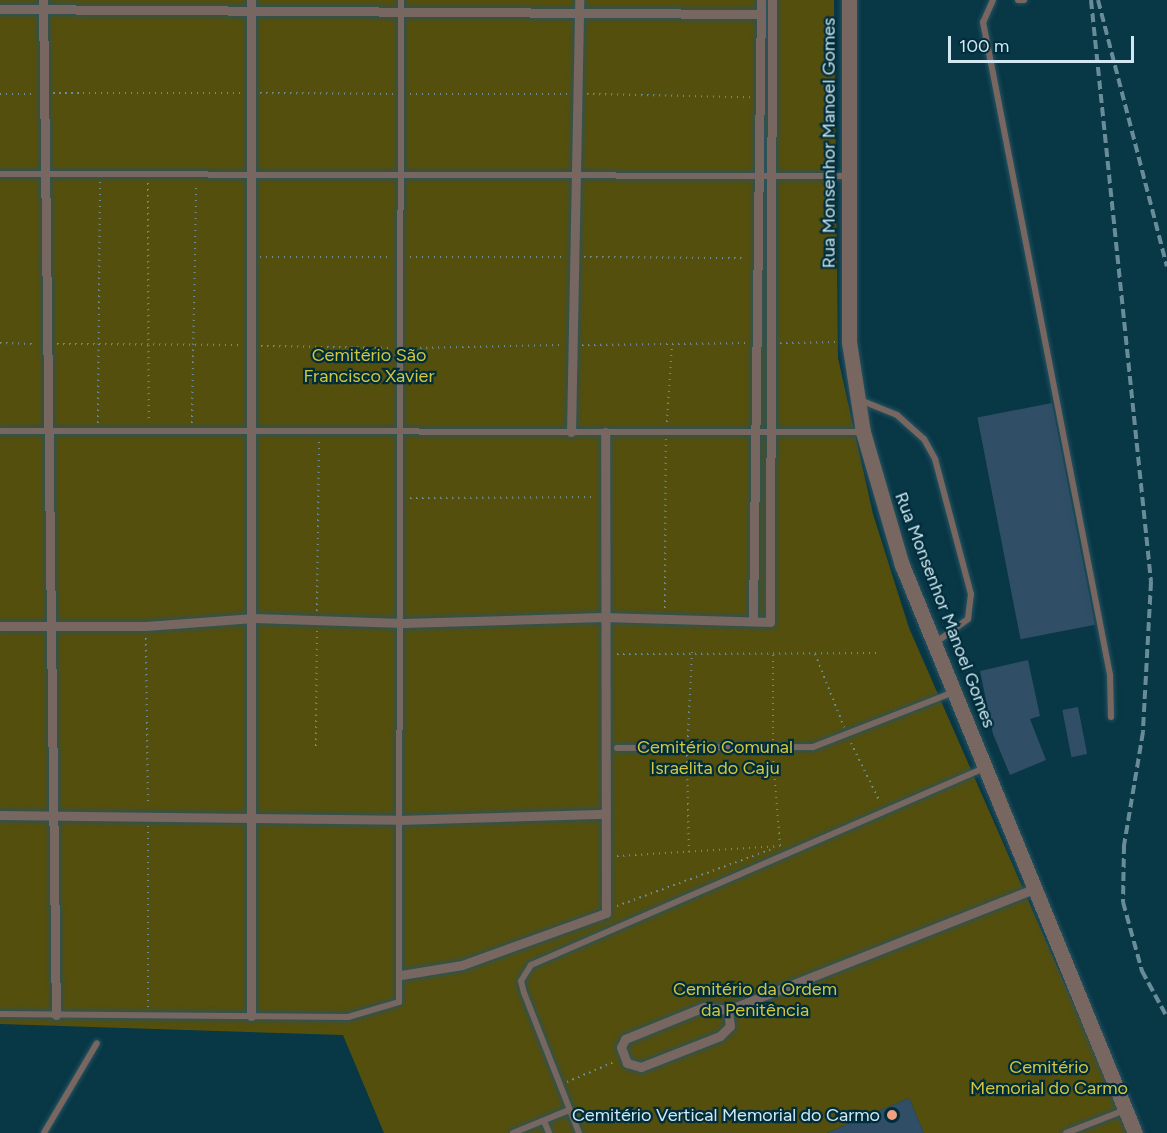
<!DOCTYPE html>
<meta charset="utf-8">
<style>
body{margin:0}
#map{position:relative;width:1167px;height:1133px;overflow:hidden;background:#083746;font-family:Figtree,sans-serif}
div>[style]{position:absolute}
[style*='--x']{left:calc(var(--x)*1px);top:calc(var(--y)*1px);width:calc(var(--w)*1px);rotate:calc(var(--a)*1deg)}
.green>*{inset:0;background:#554f0d}
.building>*{inset:0;background:#304e66;transform-origin:0 0}
.path>*{height:2px;margin-top:-1px;transform-origin:0;background:repeating-linear-gradient(90deg,#6a8d99 0 1.5px,transparent 0 6px)}
.roads{filter:drop-shadow(0 0 2px #285361) drop-shadow(0 0 2px #285361)}
.service>*{height:6px;margin:-3px;padding:0 3px;transform-origin:3px;border-radius:3px;background:#786760}
.pedestrian>*{height:9px;margin:-4.5px;padding:0 4.5px;transform-origin:4.5px;border-radius:4.5px;background:#786760}
.tertiary>*{height:15px;margin:-7.5px;padding:0 7.5px;transform-origin:7.5px;border-radius:7.5px;background:#786760}
.rail>*{height:4px;margin-top:-2px;transform-origin:0;background:repeating-linear-gradient(90deg,#698c98 0 9px,transparent 0 13.5px)}
.dots>*{width:16px;height:16px;translate:-50% -50%;box-sizing:border-box;border:3px solid #002d3b;border-radius:50%}
span{translate:-50% -50%;white-space:nowrap;text-align:center;line-height:1.15;-webkit-text-stroke:4.5px #002d3b;paint-order:stroke}
.street-label{font-size:18px;color:#d1e7f1}
.park-label{font-size:18px;color:#d3c63b}
.poi-label{font-size:18px;color:#d1e7f1}
.right{translate:-100% -50%;text-align:right}
.scale{position:absolute;left:948px;top:36px;width:186px;height:27px;box-sizing:border-box;border:3px solid #d1e7f1;border-top:0;padding-left:8px;font-size:18px;line-height:21px;white-space:nowrap;color:#d1e7f1;-webkit-text-stroke:4px #002d3b;paint-order:stroke}
</style>
<div id="map">
<div class="green">
<i style="clip-path:polygon(0 0,834px 0,838px 358px,873px 514px,909px 628px,1130px 1133px,924px 1133px,909px 1098px,827px 1133px,384px 1133px,343px 1035px,0 1024px)"></i>
</div>
<div class="building">
<i style="left:1052px;top:403px;width:226px;height:76px;rotate:79deg"></i>
<i style="clip-path:polygon(1028px 660px,1040px 716px,1030px 719px,1046px 760px,1010px 775px,993px 734px,980px 671px)"></i>
<i style="left:1078px;top:707px;width:48px;height:16px;rotate:79deg"></i>
<i style="clip-path:polygon(909px 1098px,924px 1133px,827px 1133px)"></i>
</div>
<div class="path">
<i style="--x:53;--y:93;--w:187;--a:0"></i>
<i style="--x:260;--y:93;--w:133;--a:0.4"></i>
<i style="--x:0;--y:94;--w:33;--a:0"></i>
<i style="--x:410;--y:94;--w:157;--a:0"></i>
<i style="--x:587;--y:94;--w:163;--a:1.1"></i>
<i style="--x:148;--y:183;--w:240;--a:89.8"></i>
<i style="--x:260;--y:257;--w:132;--a:0"></i>
<i style="--x:410;--y:257;--w:153;--a:0"></i>
<i style="--x:584;--y:257;--w:162;--a:0.4"></i>
<i style="--x:0;--y:343;--w:36;--a:2"></i>
<i style="--x:780;--y:343;--w:57;--a:-1"></i>
<i style="--x:57;--y:344;--w:183;--a:0.3"></i>
<i style="--x:582;--y:345;--w:165;--a:-0.7"></i>
<i style="--x:261;--y:346;--w:129;--a:0.9"></i>
<i style="--x:408;--y:348;--w:153;--a:-1.1"></i>
<i style="--x:667;--y:422;--w:78;--a:-86.3"></i>
<i style="--x:98;--y:423;--w:241;--a:-89.5"></i>
<i style="--x:192;--y:423;--w:240;--a:-89"></i>
<i style="--x:410;--y:498;--w:186;--a:-0.3"></i>
<i style="--x:665;--y:608;--w:169;--a:-89.7"></i>
<i style="--x:317;--y:611;--w:172;--a:-89.3"></i>
<i style="--x:146;--y:638;--w:168;--a:89.3"></i>
<i style="--x:617;--y:654;--w:259;--a:-0.2"></i>
<i style="--x:815;--y:654;--w:79;--a:68.3"></i>
<i style="--x:688;--y:737;--w:85;--a:-87.3"></i>
<i style="--x:773;--y:740;--w:88;--a:-90"></i>
<i style="--x:851;--y:743;--w:66;--a:63.8"></i>
<i style="--x:316;--y:746;--w:115;--a:-89.5"></i>
<i style="--x:687;--y:755;--w:99;--a:88.8"></i>
<i style="--x:617;--y:856;--w:163;--a:-3.5"></i>
<i style="--x:780;--y:846;--w:89;--a:-94.5"></i>
<i style="--x:617;--y:906;--w:168;--a:-20.2"></i>
<i style="--x:148;--y:1007;--w:181;--a:-90"></i>
<i style="--x:567;--y:1082;--w:51;--a:-23.1"></i>
</div>
<div class="roads">
<div class="service">
<i style="--x:993;--y:0;--w:24;--a:114"></i>
<i style="--x:983;--y:22;--w:665;--a:78.99"></i>
<i style="--x:1110;--y:675;--w:42;--a:88.6"></i>
<i style="--x:1018;--y:0;--w:6;--a:0"></i>
<i style="--x:0;--y:174;--w:848;--a:0.14"></i>
<i style="--x:860;--y:400;--w:40;--a:22"></i>
<i style="--x:897;--y:415;--w:36;--a:42"></i>
<i style="--x:924;--y:439;--w:23;--a:61"></i>
<i style="--x:935;--y:459;--w:140;--a:75.1"></i>
<i style="--x:971;--y:594;--w:25;--a:97"></i>
<i style="--x:968;--y:619;--w:41;--a:144"></i>
<i style="--x:0;--y:431;--w:862;--a:0.07"></i>
<i style="--x:617;--y:748;--w:196;--a:-0.3"></i>
<i style="--x:813;--y:747;--w:151;--a:-21.3"></i>
<i style="--x:0;--y:1014;--w:348;--a:0.5"></i>
<i style="--x:348;--y:1017;--w:53;--a:-16.4"></i>
<i style="--x:399;--y:1002;--w:1002;--a:-89.89"></i>
<i style="--x:544;--y:1121;--w:13;--a:67"></i>
<i style="--x:44;--y:1133;--w:104;--a:-59.5"></i>
<i style="--x:513;--y:1133;--w:61;--a:-22.3"></i>
<i style="--x:579;--y:1133;--w:150;--a:-111.4"></i>
<i style="--x:524;--y:993;--w:12;--a:-104"></i>
<i style="--x:521;--y:981;--w:19;--a:-58"></i>
<i style="--x:531;--y:965;--w:495;--a:-23.5"></i>
<i style="--x:1066;--y:1133;--w:63;--a:-21.3"></i>
</div>
<div class="pedestrian">
<i style="--x:43;--y:0;--w:1015;--a:89.27"></i>
<i style="--x:251;--y:0;--w:1016;--a:90"></i>
<i style="--x:0;--y:9;--w:761;--a:0.38"></i>
<i style="--x:571;--y:432;--w:432;--a:-88.9"></i>
<i style="--x:753;--y:619;--w:619;--a:-89.26"></i>
<i style="--x:0;--y:626;--w:146;--a:0"></i>
<i style="--x:146;--y:626;--w:108;--a:-4.2"></i>
<i style="--x:254;--y:618;--w:149;--a:1.9"></i>
<i style="--x:403;--y:623;--w:200;--a:-1.7"></i>
<i style="--x:603;--y:617;--w:167;--a:1.7"></i>
<i style="--x:770;--y:622;--w:622;--a:-89.82"></i>
<i style="--x:0;--y:815;--w:398;--a:0.7"></i>
<i style="--x:398;--y:820;--w:208;--a:-1.7"></i>
<i style="--x:401;--y:975;--w:62;--a:-9.3"></i>
<i style="--x:462;--y:965;--w:153;--a:-19.9"></i>
<i style="--x:606;--y:913;--w:481;--a:-90.1"></i>
<i style="--x:728;--y:1010;--w:16;--a:83"></i>
<i style="--x:730;--y:1026;--w:14;--a:135"></i>
<i style="--x:720;--y:1036;--w:85;--a:158.6"></i>
<i style="--x:641;--y:1067;--w:15;--a:-164"></i>
<i style="--x:627;--y:1063;--w:17;--a:-111"></i>
<i style="--x:621;--y:1047;--w:9;--a:-63"></i>
<i style="--x:625;--y:1039;--w:85;--a:-22.1"></i>
<i style="--x:704;--y:1007;--w:24;--a:7"></i>
<i style="--x:728;--y:1010;--w:331;--a:-21.6"></i>
</div>
<div class="tertiary">
<i style="--x:849;--y:0;--w:342;--a:90"></i>
<i style="--x:849;--y:342;--w:91;--a:81.2"></i>
<i style="--x:863;--y:432;--w:139;--a:73.7"></i>
<i style="--x:902;--y:565;--w:614;--a:67.7"></i>
</div>
</div>
<div class="rail">
<i style="--x:1091;--y:0;--w:585;--a:84.11"></i>
<i style="--x:1151;--y:582;--w:150;--a:93.1"></i>
<i style="--x:1143;--y:732;--w:115;--a:99.5"></i>
<i style="--x:1124;--y:845;--w:57;--a:91"></i>
<i style="--x:1123;--y:902;--w:72;--a:74.6"></i>
<i style="--x:1142;--y:971;--w:52;--a:61.5"></i>
<i style="--x:1098;--y:0;--w:275;--a:75.5"></i>
</div>
<div class="dots">
<i style="left:892px;top:1115px;background:#f2a17e"></i>
</div>
<div class="street-label">
<span style="left:829px;top:143px;rotate:-90deg">Rua Monsenhor Manoel Gomes</span>
<span style="left:945px;top:610px;rotate:69deg">Rua Monsenhor Manoel Gomes</span>
</div>
<div class="park-label">
<span style="left:369px;top:366px">Cemitério São<br>Francisco Xavier</span>
<span style="left:715px;top:758px">Cemitério Comunal<br>Israelita do Caju</span>
<span style="left:755px;top:1000px">Cemitério da Ordem<br>da Penitência</span>
<span style="left:1049px;top:1078px">Cemitério<br>Memorial do Carmo</span>
</div>
<div class="poi-label">
<span class="right" style="left:880px;top:1115px">Cemitério Vertical Memorial do Carmo</span>
</div>
<div class="scale">100 m</div>
</div>
